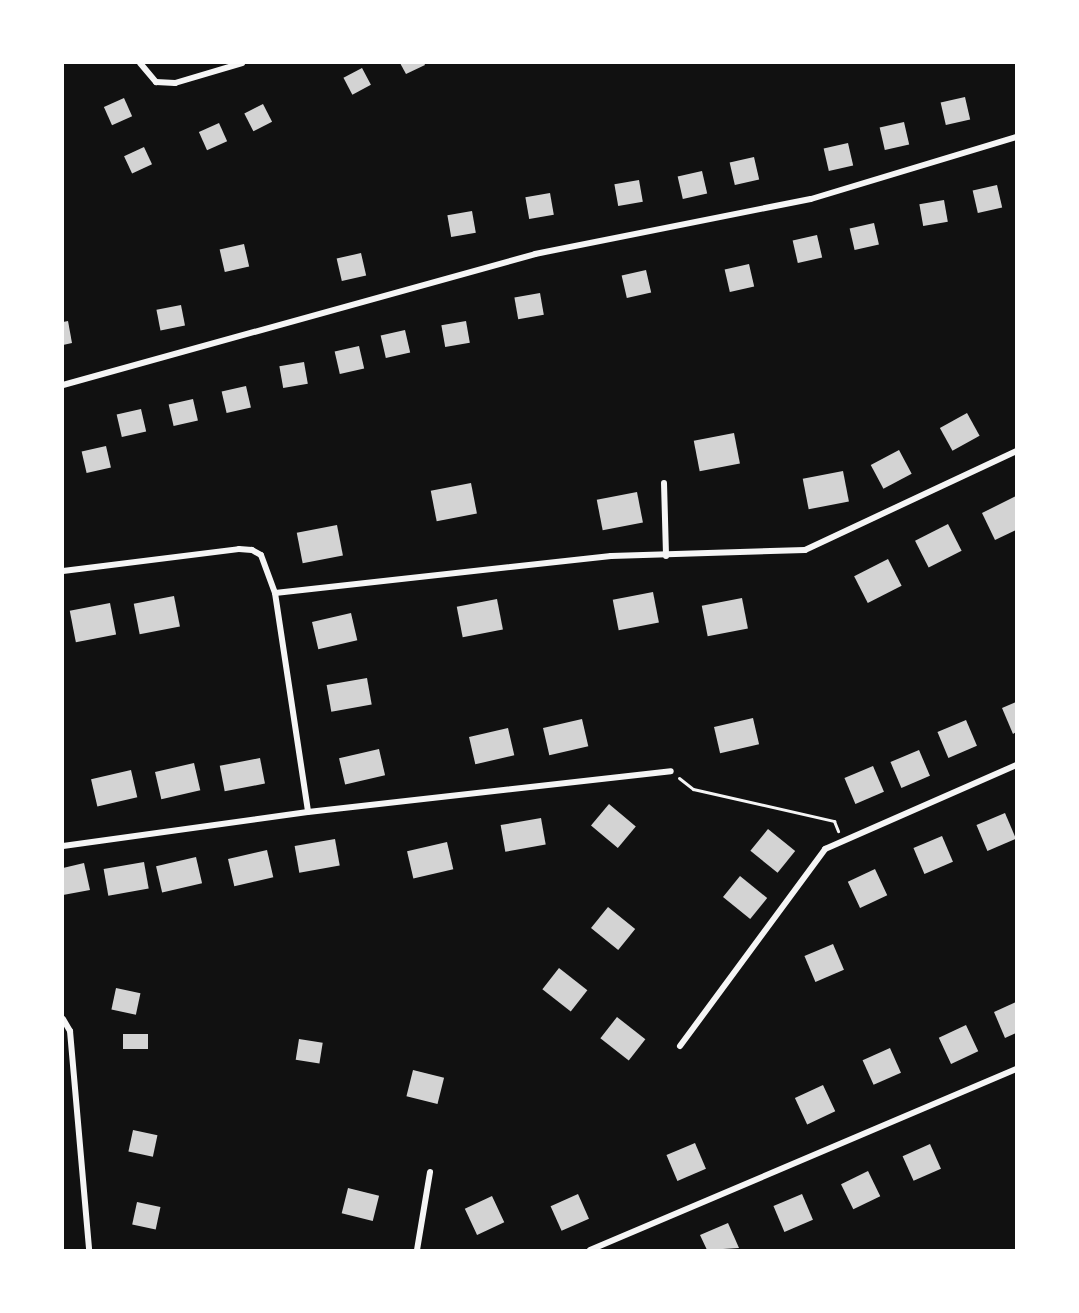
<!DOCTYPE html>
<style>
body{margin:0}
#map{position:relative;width:1079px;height:1313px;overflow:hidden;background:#111;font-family:Inter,sans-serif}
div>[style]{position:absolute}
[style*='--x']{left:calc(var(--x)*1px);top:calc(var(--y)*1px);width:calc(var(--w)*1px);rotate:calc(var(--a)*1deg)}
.building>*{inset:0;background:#d3d3d3;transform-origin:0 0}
.path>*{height:3px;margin:-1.5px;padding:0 1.5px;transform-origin:1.5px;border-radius:1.5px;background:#f5f5f5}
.minor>*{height:6px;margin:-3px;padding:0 3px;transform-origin:3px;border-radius:3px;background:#f5f5f5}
span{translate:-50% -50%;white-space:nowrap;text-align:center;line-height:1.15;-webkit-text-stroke:6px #fff;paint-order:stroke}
.frame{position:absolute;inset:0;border:64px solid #fff;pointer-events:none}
</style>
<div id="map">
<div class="building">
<i style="clip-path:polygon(400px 63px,424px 63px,425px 65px,406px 74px)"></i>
<i style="left:362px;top:68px;width:19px;height:21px;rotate:62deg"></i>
<i style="left:965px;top:97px;width:23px;height:25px;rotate:77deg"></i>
<i style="left:124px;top:98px;width:20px;height:22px;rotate:66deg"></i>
<i style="left:263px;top:104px;width:20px;height:21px;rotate:63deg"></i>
<i style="left:904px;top:122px;width:23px;height:25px;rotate:77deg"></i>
<i style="left:219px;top:123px;width:20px;height:22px;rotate:66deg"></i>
<i style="left:848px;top:143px;width:23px;height:25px;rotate:77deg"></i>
<i style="left:144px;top:147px;width:19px;height:22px;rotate:65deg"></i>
<i style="left:754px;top:157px;width:23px;height:25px;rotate:77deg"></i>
<i style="left:702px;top:171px;width:23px;height:25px;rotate:77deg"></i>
<i style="left:639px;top:180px;width:22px;height:25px;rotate:80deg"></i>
<i style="left:997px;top:185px;width:23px;height:25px;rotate:77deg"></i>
<i style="left:550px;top:193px;width:22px;height:25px;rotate:80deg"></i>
<i style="left:944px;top:200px;width:22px;height:25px;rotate:80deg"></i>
<i style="left:472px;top:211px;width:22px;height:25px;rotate:80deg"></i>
<i style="left:874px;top:223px;width:22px;height:25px;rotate:77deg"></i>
<i style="left:817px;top:235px;width:23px;height:25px;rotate:77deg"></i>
<i style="left:244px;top:244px;width:23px;height:25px;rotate:77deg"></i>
<i style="left:361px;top:253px;width:23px;height:25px;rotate:77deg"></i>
<i style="left:749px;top:264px;width:23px;height:25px;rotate:77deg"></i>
<i style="left:646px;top:270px;width:23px;height:25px;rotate:77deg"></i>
<i style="left:540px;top:293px;width:22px;height:26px;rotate:80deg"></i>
<i style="left:181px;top:305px;width:21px;height:25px;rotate:79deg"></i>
<i style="clip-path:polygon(68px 321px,72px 343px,63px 345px,63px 322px)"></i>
<i style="left:466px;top:321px;width:22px;height:25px;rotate:80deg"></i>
<i style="left:405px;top:330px;width:23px;height:25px;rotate:77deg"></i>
<i style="left:359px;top:346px;width:23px;height:25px;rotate:77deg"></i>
<i style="left:304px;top:362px;width:22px;height:25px;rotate:80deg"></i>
<i style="left:246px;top:386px;width:22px;height:25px;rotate:77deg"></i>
<i style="left:193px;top:399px;width:22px;height:25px;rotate:77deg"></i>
<i style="left:141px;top:409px;width:23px;height:25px;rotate:77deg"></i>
<i style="left:967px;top:413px;width:26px;height:31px;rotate:61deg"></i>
<i style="left:734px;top:433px;width:31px;height:41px;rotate:79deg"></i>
<i style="left:106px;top:446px;width:22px;height:25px;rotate:77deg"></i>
<i style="left:899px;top:450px;width:27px;height:32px;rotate:62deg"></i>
<i style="left:843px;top:471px;width:31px;height:41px;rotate:79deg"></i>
<i style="left:471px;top:483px;width:31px;height:41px;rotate:79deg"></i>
<i style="left:637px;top:492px;width:31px;height:41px;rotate:79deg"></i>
<i style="clip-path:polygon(1016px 496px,1016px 530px,995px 540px,982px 513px)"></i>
<i style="left:948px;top:524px;width:30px;height:37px;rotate:63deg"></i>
<i style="left:337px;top:525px;width:31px;height:41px;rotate:79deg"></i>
<i style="left:888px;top:559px;width:30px;height:38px;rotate:63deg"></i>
<i style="left:653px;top:592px;width:31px;height:41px;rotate:79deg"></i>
<i style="left:174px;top:596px;width:31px;height:41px;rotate:79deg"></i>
<i style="left:742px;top:598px;width:31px;height:41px;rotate:79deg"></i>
<i style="left:497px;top:599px;width:31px;height:41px;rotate:79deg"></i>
<i style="left:110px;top:603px;width:32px;height:41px;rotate:79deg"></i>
<i style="left:351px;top:613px;width:28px;height:40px;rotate:77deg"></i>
<i style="left:367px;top:678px;width:27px;height:41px;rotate:80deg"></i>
<i style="clip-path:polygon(1016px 702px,1016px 732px,1013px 734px,1002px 708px)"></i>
<i style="left:753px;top:718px;width:27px;height:40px;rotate:77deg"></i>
<i style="left:582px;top:719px;width:28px;height:40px;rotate:77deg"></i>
<i style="left:966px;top:720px;width:28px;height:31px;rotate:67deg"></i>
<i style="left:508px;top:728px;width:28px;height:40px;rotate:77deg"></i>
<i style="left:379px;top:749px;width:27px;height:41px;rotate:77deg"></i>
<i style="left:919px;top:750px;width:28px;height:31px;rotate:67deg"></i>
<i style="left:260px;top:758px;width:26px;height:41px;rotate:79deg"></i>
<i style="left:194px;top:763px;width:28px;height:40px;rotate:77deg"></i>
<i style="left:873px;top:766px;width:28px;height:31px;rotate:67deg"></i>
<i style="left:131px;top:770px;width:28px;height:41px;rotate:77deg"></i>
<i style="left:609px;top:804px;width:35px;height:28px;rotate:40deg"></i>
<i style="left:1005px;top:813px;width:28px;height:31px;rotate:67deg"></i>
<i style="left:541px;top:818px;width:27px;height:41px;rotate:80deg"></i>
<i style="left:768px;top:829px;width:35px;height:28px;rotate:39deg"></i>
<i style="left:942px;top:836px;width:28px;height:31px;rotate:67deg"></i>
<i style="left:335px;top:839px;width:27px;height:41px;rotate:80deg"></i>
<i style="left:447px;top:842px;width:28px;height:41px;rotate:77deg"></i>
<i style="left:267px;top:850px;width:28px;height:40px;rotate:77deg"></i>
<i style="left:196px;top:857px;width:27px;height:41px;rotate:77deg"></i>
<i style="left:144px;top:862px;width:27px;height:41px;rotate:80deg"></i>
<i style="clip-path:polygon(84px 863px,90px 890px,63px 895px,63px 868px)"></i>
<i style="left:875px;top:869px;width:29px;height:30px;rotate:65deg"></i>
<i style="left:740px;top:876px;width:35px;height:27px;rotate:39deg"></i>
<i style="left:608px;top:907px;width:35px;height:27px;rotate:39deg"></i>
<i style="left:833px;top:944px;width:28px;height:31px;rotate:67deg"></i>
<i style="left:559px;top:968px;width:36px;height:27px;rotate:38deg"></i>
<i style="left:116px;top:988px;width:25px;height:22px;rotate:12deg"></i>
<i style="clip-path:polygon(1016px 1002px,1016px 1033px,1005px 1038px,994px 1012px)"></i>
<i style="left:617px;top:1017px;width:36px;height:27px;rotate:38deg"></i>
<i style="left:966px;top:1025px;width:29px;height:30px;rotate:65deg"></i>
<i style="left:123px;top:1034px;width:25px;height:15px"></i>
<i style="left:299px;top:1039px;width:24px;height:21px;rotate:9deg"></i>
<i style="left:890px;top:1048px;width:27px;height:30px;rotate:66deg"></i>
<i style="left:413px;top:1070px;width:32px;height:27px;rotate:14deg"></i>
<i style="left:823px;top:1085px;width:29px;height:31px;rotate:65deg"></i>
<i style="left:133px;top:1130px;width:25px;height:22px;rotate:12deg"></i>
<i style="left:695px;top:1143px;width:28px;height:31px;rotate:67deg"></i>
<i style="left:930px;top:1144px;width:27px;height:30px;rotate:66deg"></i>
<i style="left:868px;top:1171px;width:28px;height:30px;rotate:64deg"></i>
<i style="left:348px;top:1188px;width:32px;height:26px;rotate:14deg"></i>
<i style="left:578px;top:1194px;width:27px;height:30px;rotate:66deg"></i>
<i style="left:802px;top:1194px;width:28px;height:31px;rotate:67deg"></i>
<i style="left:492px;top:1196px;width:29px;height:30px;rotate:65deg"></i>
<i style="left:137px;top:1202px;width:24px;height:23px;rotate:12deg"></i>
<i style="clip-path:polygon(728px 1223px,739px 1248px,707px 1250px,700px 1235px)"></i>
</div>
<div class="path">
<i style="--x:679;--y:778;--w:18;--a:38"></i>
<i style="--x:693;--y:789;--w:145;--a:12.8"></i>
<i style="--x:834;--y:821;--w:11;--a:68"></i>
</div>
<div class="minor">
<i style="--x:140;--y:63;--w:25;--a:50"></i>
<i style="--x:156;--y:82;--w:19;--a:3"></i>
<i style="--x:175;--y:83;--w:70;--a:-16.6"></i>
<i style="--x:63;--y:385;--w:490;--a:-15.5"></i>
<i style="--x:535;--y:254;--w:281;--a:-11.3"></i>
<i style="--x:811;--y:199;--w:214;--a:-16.8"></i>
<i style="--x:664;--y:483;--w:73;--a:88.4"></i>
<i style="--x:63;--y:571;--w:177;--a:-7.1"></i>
<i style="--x:239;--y:549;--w:13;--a:4"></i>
<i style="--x:252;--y:550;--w:10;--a:29"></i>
<i style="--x:261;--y:555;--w:40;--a:69.8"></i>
<i style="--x:275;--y:593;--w:338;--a:-6.3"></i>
<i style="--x:611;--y:556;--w:194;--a:-1.8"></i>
<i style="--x:805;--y:550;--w:233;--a:-25.1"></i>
<i style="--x:275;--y:593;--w:221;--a:81.4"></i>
<i style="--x:63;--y:846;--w:247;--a:-7.9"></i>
<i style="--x:308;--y:812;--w:365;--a:-6.4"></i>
<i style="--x:63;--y:1019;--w:14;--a:60"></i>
<i style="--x:70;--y:1031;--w:220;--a:85"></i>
<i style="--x:680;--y:1046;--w:245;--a:-53.6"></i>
<i style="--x:825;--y:849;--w:209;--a:-23.7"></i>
<i style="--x:417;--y:1250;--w:79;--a:-80.5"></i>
<i style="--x:590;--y:1250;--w:463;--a:-23"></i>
</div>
<div class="frame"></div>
</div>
